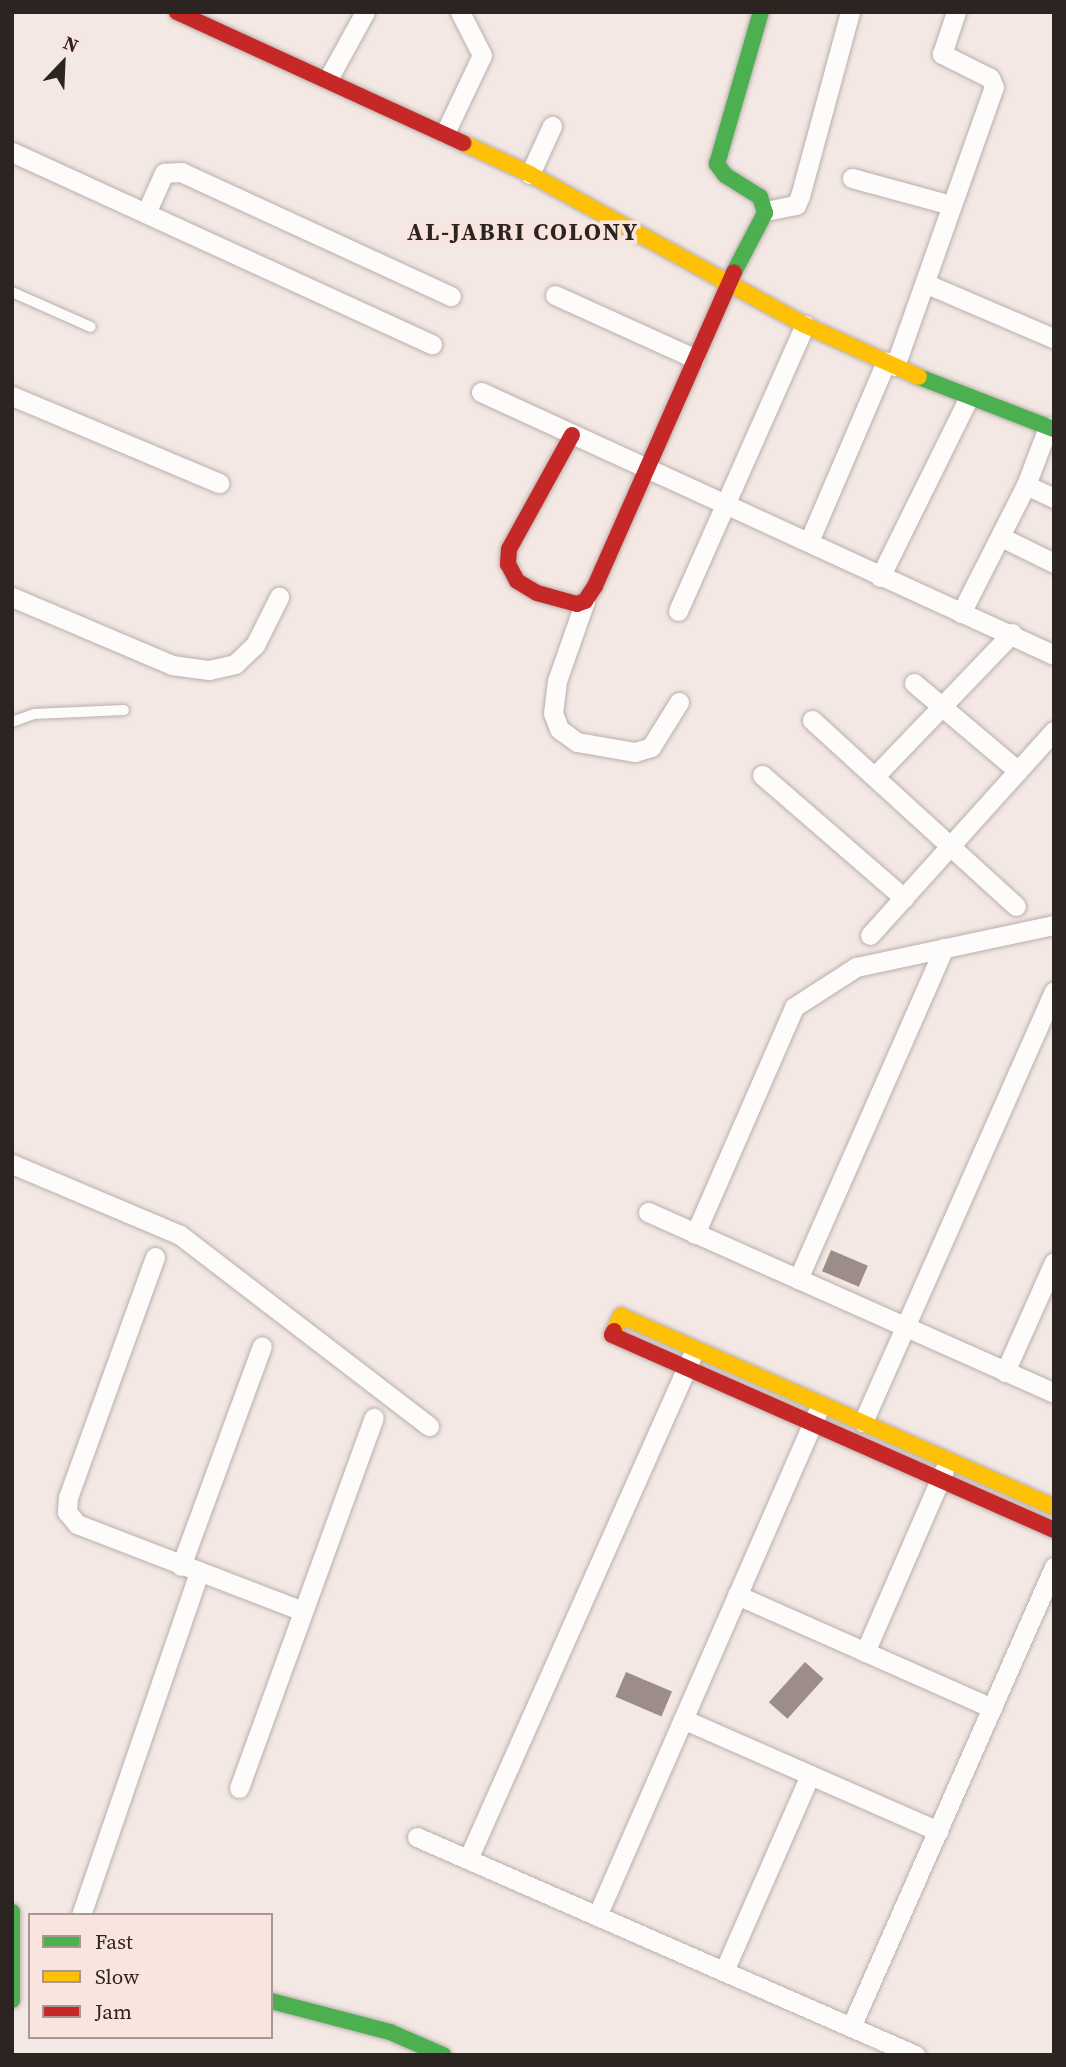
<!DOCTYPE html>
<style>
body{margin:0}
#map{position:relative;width:1066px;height:2067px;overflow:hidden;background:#f4e8e4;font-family:"Source Serif 4",serif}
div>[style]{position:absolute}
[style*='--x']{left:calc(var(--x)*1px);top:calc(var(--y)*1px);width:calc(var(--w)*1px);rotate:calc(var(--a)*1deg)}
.building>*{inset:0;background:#9d8d89;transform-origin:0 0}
.roads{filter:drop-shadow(0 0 2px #b9afac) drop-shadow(0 0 2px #b9afac)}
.lane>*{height:10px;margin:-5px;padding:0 5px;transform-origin:5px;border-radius:5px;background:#fdfcfb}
.street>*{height:19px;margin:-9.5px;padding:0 9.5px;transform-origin:9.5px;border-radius:9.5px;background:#fdfcfb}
.fast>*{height:16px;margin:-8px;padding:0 8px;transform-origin:8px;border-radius:8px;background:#4caf50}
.slow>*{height:16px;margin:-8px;padding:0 8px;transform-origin:8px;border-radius:8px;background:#ffc107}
.jam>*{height:16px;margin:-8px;padding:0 8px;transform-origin:8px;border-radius:8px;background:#c62828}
span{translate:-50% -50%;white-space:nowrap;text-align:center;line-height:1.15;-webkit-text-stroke:7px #fae4de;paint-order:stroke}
.district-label{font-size:24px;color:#2c2421;font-weight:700;letter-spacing:2px}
.frame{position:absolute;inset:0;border:14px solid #2c2421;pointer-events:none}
.legend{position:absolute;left:28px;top:1913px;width:245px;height:126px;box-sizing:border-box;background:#fae4de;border:2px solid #a89792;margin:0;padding:9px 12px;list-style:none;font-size:21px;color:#2c2421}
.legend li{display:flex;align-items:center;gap:14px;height:35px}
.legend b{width:35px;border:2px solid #a89792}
.north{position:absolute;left:28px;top:28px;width:70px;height:70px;-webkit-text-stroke:5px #fae4de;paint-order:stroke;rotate:23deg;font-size:19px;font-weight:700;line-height:28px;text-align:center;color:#2c2421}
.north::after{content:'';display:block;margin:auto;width:24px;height:32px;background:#2c2421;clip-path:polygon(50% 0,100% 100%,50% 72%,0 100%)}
</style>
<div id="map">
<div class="building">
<i style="left:831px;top:1250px;width:40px;height:23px;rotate:23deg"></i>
<i style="left:805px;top:1662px;width:25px;height:54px;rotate:42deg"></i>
<i style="left:626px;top:1672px;width:50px;height:27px;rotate:23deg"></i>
</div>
<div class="roads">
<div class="lane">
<i style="--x:12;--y:292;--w:86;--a:23.9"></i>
<i style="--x:12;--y:722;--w:23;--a:-20"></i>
<i style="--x:34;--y:714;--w:90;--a:-2.5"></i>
</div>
<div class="street">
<i style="--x:328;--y:79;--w:77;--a:-61.1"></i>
<i style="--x:445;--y:133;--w:86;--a:-64.6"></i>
<i style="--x:482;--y:55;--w:48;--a:-117.1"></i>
<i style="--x:12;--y:152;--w:462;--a:24.6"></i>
<i style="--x:530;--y:174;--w:53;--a:-65.4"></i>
<i style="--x:852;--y:178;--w:103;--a:15.3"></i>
<i style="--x:765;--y:211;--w:32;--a:-11"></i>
<i style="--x:796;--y:205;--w:10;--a:-66"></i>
<i style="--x:800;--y:196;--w:191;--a:-74.8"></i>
<i style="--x:146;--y:213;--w:44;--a:-65.8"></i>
<i style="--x:164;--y:173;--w:17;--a:-3"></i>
<i style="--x:181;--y:172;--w:297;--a:24.7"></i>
<i style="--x:927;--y:284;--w:137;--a:23.2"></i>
<i style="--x:555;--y:295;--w:153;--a:24.4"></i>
<i style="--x:895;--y:366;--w:296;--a:-70.5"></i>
<i style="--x:994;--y:87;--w:10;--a:-114"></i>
<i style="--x:990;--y:78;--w:54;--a:-153.4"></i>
<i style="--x:942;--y:54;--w:44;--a:-71.6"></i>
<i style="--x:481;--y:392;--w:630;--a:24.65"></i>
<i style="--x:12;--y:396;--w:225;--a:22.8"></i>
<i style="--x:1026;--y:485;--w:31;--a:25"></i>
<i style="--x:1001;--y:537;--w:59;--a:26.1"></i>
<i style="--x:810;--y:539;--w:193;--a:-66.8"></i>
<i style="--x:880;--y:577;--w:199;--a:-63.7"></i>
<i style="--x:12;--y:597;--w:174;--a:23"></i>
<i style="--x:172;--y:665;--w:37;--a:8"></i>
<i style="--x:209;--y:670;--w:27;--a:-13"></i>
<i style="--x:235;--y:664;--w:28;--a:-44"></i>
<i style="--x:255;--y:645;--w:54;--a:-63.4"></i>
<i style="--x:585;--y:601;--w:85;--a:109.3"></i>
<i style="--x:557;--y:681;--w:32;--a:97"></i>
<i style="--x:553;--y:713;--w:17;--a:69"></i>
<i style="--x:559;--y:729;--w:22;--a:36"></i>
<i style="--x:577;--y:742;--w:59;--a:9.8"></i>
<i style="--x:635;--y:752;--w:17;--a:-17"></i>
<i style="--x:651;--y:747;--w:53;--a:-58.1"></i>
<i style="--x:678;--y:611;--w:313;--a:-66.1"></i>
<i style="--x:961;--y:613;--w:144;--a:-63.1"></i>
<i style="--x:1026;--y:485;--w:62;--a:-69.2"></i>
<i style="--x:914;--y:683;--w:136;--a:40.2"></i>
<i style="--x:812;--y:720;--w:276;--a:42.4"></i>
<i style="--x:762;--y:775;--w:188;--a:40.9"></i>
<i style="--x:875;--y:776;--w:198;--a:-46.2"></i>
<i style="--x:870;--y:935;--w:275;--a:-48"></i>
<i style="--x:12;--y:1164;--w:182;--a:22.9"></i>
<i style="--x:180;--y:1235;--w:314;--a:37.5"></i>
<i style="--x:648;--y:1212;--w:445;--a:24"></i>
<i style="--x:695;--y:1234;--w:248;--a:-66.4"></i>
<i style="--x:794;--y:1007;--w:74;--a:-32.8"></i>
<i style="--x:856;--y:967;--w:202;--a:-12"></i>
<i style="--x:155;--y:1257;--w:255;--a:109.9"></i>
<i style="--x:68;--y:1497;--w:15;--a:94"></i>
<i style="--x:67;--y:1512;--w:16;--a:50"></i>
<i style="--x:77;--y:1524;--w:241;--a:21.1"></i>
<i style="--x:798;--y:1279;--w:362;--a:-66.2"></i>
<i style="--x:1005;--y:1372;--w:120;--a:-66"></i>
<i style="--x:863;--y:1422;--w:471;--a:-66.1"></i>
<i style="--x:181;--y:1566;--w:234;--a:-69.8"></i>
<i style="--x:737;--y:1595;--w:279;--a:23.9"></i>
<i style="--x:865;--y:1652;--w:198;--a:-66.5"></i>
<i style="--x:683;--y:1719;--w:279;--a:23.7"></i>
<i style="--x:239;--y:1788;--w:394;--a:-70"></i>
<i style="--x:417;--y:1837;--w:544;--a:23.64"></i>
<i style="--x:468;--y:1859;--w:548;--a:-66.01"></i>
<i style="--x:81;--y:1915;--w:362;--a:-71"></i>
<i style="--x:597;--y:1916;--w:549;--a:-66.38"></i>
<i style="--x:724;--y:1971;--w:214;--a:-66.3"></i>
<i style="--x:851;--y:2027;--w:503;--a:-66.19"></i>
</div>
<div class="fast">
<i style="--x:734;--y:272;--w:67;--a:-62.3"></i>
<i style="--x:765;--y:213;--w:17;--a:-107"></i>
<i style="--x:760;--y:197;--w:41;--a:-147.8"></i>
<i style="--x:725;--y:175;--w:14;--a:-126"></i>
<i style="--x:717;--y:164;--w:158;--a:-73.9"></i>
<i style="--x:919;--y:377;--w:145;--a:21.1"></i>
<i style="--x:12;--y:1912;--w:88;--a:90"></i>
<i style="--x:271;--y:2001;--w:123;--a:14.6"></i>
<i style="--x:390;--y:2032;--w:58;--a:23.5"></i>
</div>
<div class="slow">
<i style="--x:463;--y:143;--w:74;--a:24.8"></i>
<i style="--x:530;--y:174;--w:314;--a:28.8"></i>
<i style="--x:805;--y:325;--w:125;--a:24.5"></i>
<i style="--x:614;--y:1331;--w:17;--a:-65"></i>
<i style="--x:621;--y:1316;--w:473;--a:23.8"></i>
</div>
<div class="jam">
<i style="--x:177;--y:12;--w:315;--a:24.6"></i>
<i style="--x:572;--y:435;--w:130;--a:118.9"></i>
<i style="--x:509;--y:549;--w:15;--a:94"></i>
<i style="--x:508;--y:564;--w:19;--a:62"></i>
<i style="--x:517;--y:581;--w:23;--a:31"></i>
<i style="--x:537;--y:593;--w:41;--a:15.4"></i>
<i style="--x:577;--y:604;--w:9;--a:-21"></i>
<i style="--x:585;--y:601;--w:18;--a:-56"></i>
<i style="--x:595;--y:586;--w:343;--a:-66.1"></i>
<i style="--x:614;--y:1331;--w:4;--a:117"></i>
<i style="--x:612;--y:1335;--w:483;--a:23.8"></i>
</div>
</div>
<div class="district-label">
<span style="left:523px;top:232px">AL-JABRI COLONY</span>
</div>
<div class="frame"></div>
<ul class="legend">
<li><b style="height:9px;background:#4caf50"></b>Fast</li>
<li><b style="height:9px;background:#ffc107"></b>Slow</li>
<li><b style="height:9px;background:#c62828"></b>Jam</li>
</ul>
<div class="north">N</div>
</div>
